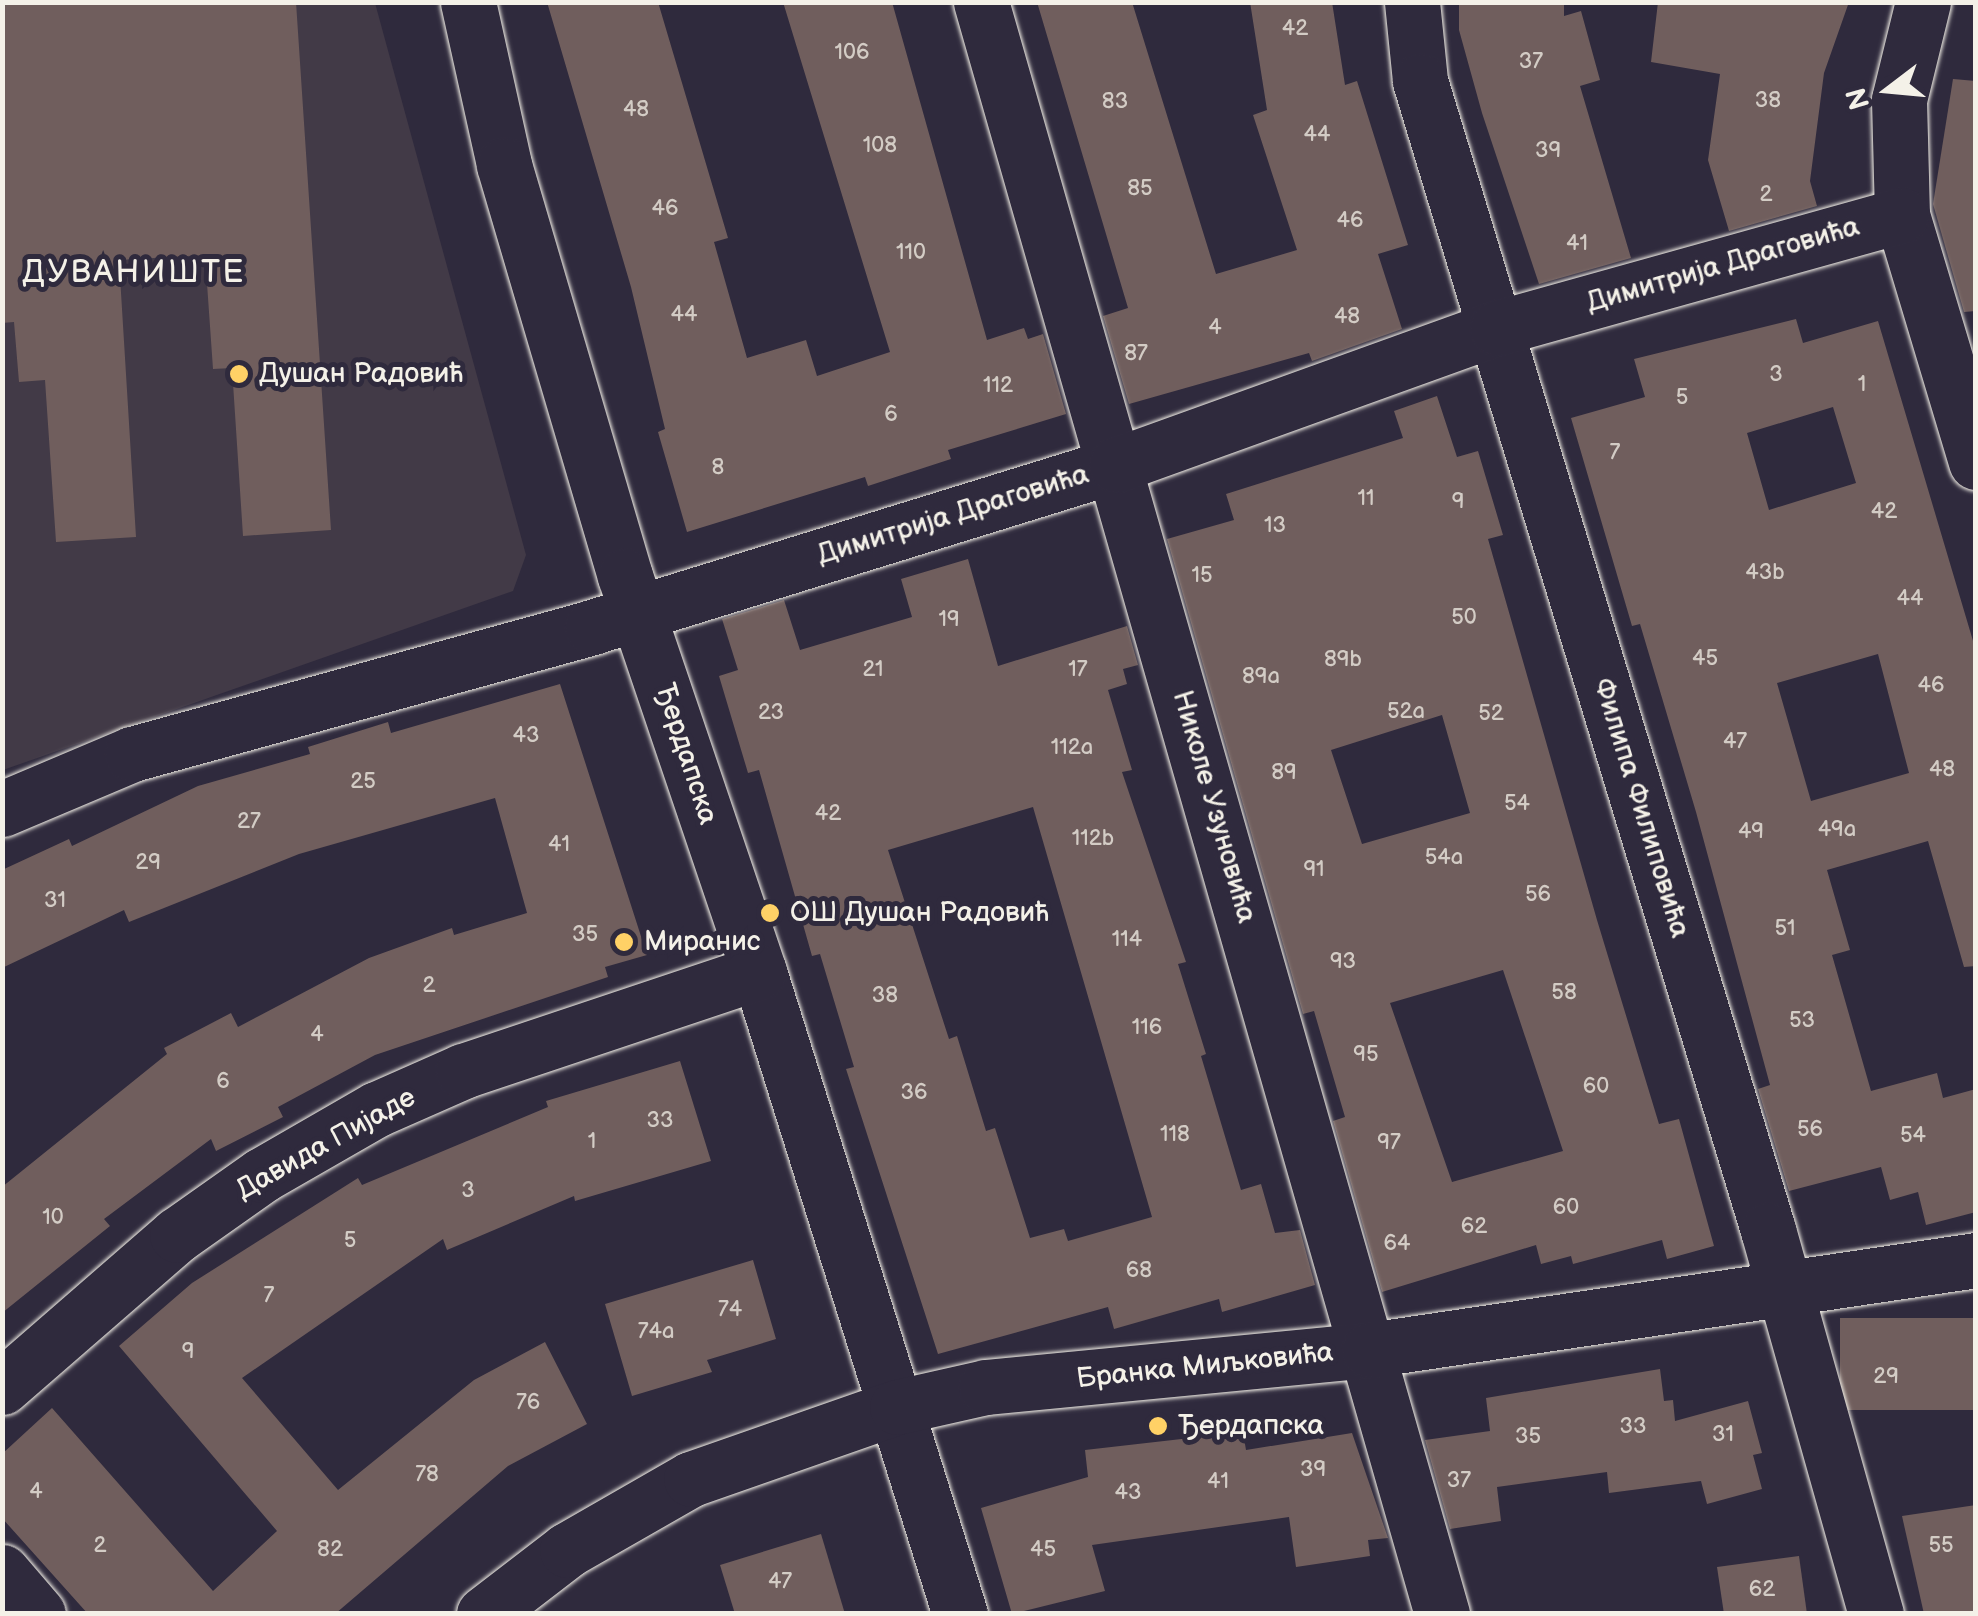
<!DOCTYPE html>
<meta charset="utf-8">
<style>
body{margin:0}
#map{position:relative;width:1978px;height:1616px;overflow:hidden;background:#2f2a3d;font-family:"Balsamiq Sans",sans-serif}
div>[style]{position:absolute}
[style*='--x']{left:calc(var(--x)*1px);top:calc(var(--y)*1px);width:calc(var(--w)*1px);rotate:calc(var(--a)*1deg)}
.built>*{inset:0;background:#423a47}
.building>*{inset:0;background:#705e5d;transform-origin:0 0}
.roads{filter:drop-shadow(0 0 2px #f4f1e8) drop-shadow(0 0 2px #f4f1e8)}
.minor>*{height:55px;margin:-27.5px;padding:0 27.5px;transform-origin:27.5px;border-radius:27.5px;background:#2f2a3d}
.tertiary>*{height:55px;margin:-27.5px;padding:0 27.5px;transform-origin:27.5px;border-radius:27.5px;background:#2f2a3d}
.dots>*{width:28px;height:28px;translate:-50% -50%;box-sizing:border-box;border:5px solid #2f2a3d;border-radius:50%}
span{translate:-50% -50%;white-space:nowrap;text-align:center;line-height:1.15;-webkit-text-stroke:10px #2f2a3d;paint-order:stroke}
.number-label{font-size:22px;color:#d3ccc5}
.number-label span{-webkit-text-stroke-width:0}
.street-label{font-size:28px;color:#f4f1e8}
.poi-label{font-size:28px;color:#f4f1e8}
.left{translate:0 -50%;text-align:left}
.quarter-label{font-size:32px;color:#f4f1e8;letter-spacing:2.5px}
.frame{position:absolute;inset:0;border:5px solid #f4f1e8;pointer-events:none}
.north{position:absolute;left:1838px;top:40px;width:100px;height:100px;-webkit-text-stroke:8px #2f2a3d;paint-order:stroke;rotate:254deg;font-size:28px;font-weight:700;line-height:40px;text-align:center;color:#f4f1e8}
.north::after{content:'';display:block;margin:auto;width:35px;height:45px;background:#f4f1e8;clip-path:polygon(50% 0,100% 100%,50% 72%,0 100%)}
</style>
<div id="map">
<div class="built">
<i style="clip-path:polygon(3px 3px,375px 3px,526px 555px,513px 591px,3px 770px)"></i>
</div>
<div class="building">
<i style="clip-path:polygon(2px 2px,296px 2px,331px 530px,243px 536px,232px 368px,213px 369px,205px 255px,119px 260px,136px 537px,56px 542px,45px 380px,19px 382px,14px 322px,2px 323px)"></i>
<i style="clip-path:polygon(547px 2px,658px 2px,728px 238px,714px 242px,747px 358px,806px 340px,817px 376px,890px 352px,783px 2px,892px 2px,987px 340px,1024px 328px,1028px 339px,1043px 334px,1066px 414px,948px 450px,951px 459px,868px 486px,865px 477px,687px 532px,658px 432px,665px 429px,631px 287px)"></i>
<i style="clip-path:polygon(1037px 2px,1132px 2px,1216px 274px,1297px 250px,1253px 115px,1267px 110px,1250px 2px,1332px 2px,1345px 85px,1357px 81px,1408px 245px,1378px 254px,1402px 329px,1312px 361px,1309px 353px,1129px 404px,1103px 316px,1128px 308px)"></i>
<i style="clip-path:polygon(1459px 2px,1564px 2px,1564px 16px,1581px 11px,1600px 80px,1580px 86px,1631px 258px,1539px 284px,1482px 113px,1459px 30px)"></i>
<i style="clip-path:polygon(1658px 2px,1849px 2px,1824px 73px,1810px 181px,1817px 206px,1729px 231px,1708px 160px,1720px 74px,1651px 62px)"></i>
<i style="clip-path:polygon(1953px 79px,1976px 81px,1976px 311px,1964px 312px,1933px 204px)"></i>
<i style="clip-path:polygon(evenodd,1796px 319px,1803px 343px,1878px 321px,1976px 651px,1976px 966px,1964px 967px,1928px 841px,1827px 870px,1850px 950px,1832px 955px,1871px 1091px,1937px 1073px,1943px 1098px,1976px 1089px,1976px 1212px,1926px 1225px,1918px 1192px,1890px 1200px,1881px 1167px,1789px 1191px,1758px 1089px,1770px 1085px,1696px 812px,1640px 624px,1632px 626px,1571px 418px,1645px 397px,1634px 359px,1796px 319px,1833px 407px,1856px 483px,1769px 510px,1747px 433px,1833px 407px,1796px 319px,1878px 654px,1909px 773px,1811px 801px,1777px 683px,1878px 654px)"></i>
<i style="clip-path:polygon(evenodd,1437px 396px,1457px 457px,1478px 451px,1503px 535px,1488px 539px,1597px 920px,1659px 1124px,1679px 1119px,1714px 1246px,1667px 1259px,1662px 1240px,1573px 1264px,1571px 1256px,1541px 1264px,1536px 1245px,1382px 1292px,1333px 1121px,1345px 1117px,1314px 1011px,1303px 1014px,1167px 539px,1234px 520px,1226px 494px,1403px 438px,1394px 411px,1437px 396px,1442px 715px,1470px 813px,1362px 844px,1331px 750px,1442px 715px,1437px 396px,1503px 970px,1563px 1151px,1452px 1182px,1390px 1003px,1503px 970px)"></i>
<i style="clip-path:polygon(evenodd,968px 559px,998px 666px,1127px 626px,1138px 665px,1123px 669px,1127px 684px,1108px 690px,1132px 770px,1122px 772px,1186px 962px,1178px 964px,1206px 1054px,1201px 1056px,1241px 1190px,1261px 1184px,1275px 1233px,1300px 1230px,1315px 1285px,1222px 1312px,1219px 1299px,1114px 1329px,1108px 1307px,938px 1354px,846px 1069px,854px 1067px,820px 954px,812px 956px,759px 770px,748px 773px,719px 676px,738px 670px,722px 619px,784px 600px,800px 650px,912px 617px,901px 579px,968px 559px,1033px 807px,1152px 1217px,1068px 1241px,1064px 1229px,1030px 1238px,995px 1128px,986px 1131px,957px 1036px,949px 1039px,888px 850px,1033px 807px)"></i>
<i style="clip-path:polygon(560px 684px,647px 955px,605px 967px,608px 977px,375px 1055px,278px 1107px,283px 1117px,216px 1151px,211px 1139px,104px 1219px,110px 1226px,2px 1313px,2px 1187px,167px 1054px,164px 1048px,231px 1013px,238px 1027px,369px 958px,452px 928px,454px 935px,527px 913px,495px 798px,299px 854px,129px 922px,124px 910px,2px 968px,2px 870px,69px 839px,72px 846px,198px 786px,310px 754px,308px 747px,388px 722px,391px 733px)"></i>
<i style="clip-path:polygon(680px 1061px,711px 1161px,575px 1201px,574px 1196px,447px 1250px,443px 1239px,242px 1378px,338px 1490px,474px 1380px,545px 1342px,587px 1424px,508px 1466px,335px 1614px,88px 1614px,2px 1518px,2px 1454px,52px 1408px,213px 1591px,277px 1531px,119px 1346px,192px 1283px,358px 1178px,362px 1185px,548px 1107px,546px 1101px)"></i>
<i style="clip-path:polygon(753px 1260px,776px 1339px,707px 1360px,712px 1372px,632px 1396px,605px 1304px)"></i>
<i style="left:1976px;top:1318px;width:92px;height:136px;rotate:90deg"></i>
<i style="clip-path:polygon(1660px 1369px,1664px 1401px,1673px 1400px,1675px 1421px,1748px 1401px,1762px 1453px,1753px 1455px,1762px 1489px,1707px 1504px,1701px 1481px,1609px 1493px,1607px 1472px,1497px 1487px,1501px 1521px,1450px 1529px,1425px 1440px,1490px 1431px,1486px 1398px)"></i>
<i style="clip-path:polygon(1243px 1432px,1246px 1450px,1352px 1433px,1388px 1538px,1368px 1540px,1370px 1556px,1296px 1567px,1289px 1517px,1092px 1545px,1105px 1591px,1012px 1614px,981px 1508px,1088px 1477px,1085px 1450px)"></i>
<i style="clip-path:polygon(1976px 1505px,1976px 1614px,1924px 1614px,1902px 1516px)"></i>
<i style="clip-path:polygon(821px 1534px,845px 1614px,735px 1614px,720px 1565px)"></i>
<i style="clip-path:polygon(1799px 1556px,1807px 1614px,1724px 1614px,1717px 1567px)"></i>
</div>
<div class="roads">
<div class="minor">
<i style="--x:468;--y:2;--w:167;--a:77.5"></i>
<i style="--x:504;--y:165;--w:428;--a:73.6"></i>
<i style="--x:625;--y:576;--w:418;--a:71.3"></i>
<i style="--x:759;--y:972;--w:673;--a:72.62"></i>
<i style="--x:981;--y:2;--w:1677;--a:74.04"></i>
<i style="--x:1412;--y:2;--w:79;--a:84.2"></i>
<i style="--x:1420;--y:81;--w:1201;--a:73.15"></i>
<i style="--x:1768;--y:1230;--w:399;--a:74.3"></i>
<i style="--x:1923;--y:2;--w:101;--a:103.8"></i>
<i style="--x:1899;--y:100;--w:115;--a:88.5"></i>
<i style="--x:1902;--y:215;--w:258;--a:73.3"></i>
<i style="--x:2;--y:809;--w:141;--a:-22.9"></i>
<i style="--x:132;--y:754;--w:477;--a:-15.4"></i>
<i style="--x:592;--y:627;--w:548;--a:-17.18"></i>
<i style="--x:1116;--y:465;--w:405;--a:-19.8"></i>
<i style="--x:1497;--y:328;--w:420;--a:-15.6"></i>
<i style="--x:2;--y:1387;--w:232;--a:-41"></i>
<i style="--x:177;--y:1235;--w:104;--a:-35.2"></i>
<i style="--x:262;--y:1175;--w:133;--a:-29.9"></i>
<i style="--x:377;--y:1109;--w:94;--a:-23.8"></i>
<i style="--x:463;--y:1071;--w:312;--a:-18.5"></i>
<i style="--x:2;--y:1572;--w:55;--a:49.4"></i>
</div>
<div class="tertiary">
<i style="--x:484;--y:1614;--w:105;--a:-37.6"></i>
<i style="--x:567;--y:1550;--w:143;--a:-29.8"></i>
<i style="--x:691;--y:1479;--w:218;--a:-19.3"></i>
<i style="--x:897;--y:1407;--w:91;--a:-12.7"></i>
<i style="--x:986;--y:1387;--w:385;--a:-5.5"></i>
<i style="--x:1369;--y:1350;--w:614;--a:-8.43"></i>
</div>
</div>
<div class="dots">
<i style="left:239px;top:374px;background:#ffd166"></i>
<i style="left:770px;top:913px;background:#ffd166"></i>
<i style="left:624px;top:942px;background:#ffd166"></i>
<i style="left:1158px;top:1426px;background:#ffd166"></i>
</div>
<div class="number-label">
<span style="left:1295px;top:29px">42</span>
<span style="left:852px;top:53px">106</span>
<span style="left:1531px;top:62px">37</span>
<span style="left:1768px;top:101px">38</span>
<span style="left:1115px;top:102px">83</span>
<span style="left:636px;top:110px">48</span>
<span style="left:1317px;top:135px">44</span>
<span style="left:880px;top:146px">108</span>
<span style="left:1548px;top:151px">39</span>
<span style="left:1140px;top:189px">85</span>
<span style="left:1766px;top:195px">2</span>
<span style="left:665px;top:209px">46</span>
<span style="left:1350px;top:221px">46</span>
<span style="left:1577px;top:244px">41</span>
<span style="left:911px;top:253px">110</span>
<span style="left:684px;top:315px">44</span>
<span style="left:1347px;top:317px">48</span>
<span style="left:1215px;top:328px">4</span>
<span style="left:1136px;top:354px">87</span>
<span style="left:1776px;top:375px">3</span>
<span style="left:1862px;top:385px">1</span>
<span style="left:998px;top:386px">112</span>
<span style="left:1682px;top:398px">5</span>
<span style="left:891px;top:415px">6</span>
<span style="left:1615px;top:453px">7</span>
<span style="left:718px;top:468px">8</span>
<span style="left:1366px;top:499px">11</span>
<span style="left:1458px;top:502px">9</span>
<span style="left:1884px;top:512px">42</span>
<span style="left:1275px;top:526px">13</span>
<span style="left:1765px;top:573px">43b</span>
<span style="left:1202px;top:576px">15</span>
<span style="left:1910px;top:599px">44</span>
<span style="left:1464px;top:618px">50</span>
<span style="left:949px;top:620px">19</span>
<span style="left:1705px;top:659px">45</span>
<span style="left:1343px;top:660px">89b</span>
<span style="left:873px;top:670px">21</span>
<span style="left:1078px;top:670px">17</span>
<span style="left:1261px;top:677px">89a</span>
<span style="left:1931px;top:686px">46</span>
<span style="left:1406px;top:712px">52a</span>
<span style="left:771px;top:713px">23</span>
<span style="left:1491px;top:714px">52</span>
<span style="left:526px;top:736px">43</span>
<span style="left:1735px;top:742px">47</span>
<span style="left:1072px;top:748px">112a</span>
<span style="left:1942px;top:770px">48</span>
<span style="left:1284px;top:773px">89</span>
<span style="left:363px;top:782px">25</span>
<span style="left:1517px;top:804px">54</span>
<span style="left:828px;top:814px">42</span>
<span style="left:249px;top:822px">27</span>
<span style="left:1837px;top:830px">49a</span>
<span style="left:1751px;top:832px">49</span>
<span style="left:1093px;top:839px">112b</span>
<span style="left:559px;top:845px">41</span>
<span style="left:1444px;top:858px">54a</span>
<span style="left:148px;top:863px">29</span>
<span style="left:1314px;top:870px">91</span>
<span style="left:1538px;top:895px">56</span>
<span style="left:55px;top:901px">31</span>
<span style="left:1785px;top:929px">51</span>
<span style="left:585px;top:935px">35</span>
<span style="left:1127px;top:940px">114</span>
<span style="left:1343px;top:962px">93</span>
<span style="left:429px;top:986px">2</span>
<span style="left:1564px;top:993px">58</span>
<span style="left:885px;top:996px">38</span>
<span style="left:1802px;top:1021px">53</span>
<span style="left:1147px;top:1028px">116</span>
<span style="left:317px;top:1035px">4</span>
<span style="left:1366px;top:1055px">95</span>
<span style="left:223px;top:1082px">6</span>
<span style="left:1596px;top:1087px">60</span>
<span style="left:914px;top:1093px">36</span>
<span style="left:660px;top:1121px">33</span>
<span style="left:1810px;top:1130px">56</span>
<span style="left:1175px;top:1135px">118</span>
<span style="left:1913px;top:1136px">54</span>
<span style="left:592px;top:1142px">1</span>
<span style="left:1389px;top:1143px">97</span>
<span style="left:468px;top:1191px">3</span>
<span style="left:1566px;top:1208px">60</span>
<span style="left:53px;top:1218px">10</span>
<span style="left:1474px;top:1227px">62</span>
<span style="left:350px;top:1241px">5</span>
<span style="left:1397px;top:1244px">64</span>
<span style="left:1139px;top:1271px">68</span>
<span style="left:269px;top:1296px">7</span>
<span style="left:730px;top:1310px">74</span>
<span style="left:656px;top:1332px">74a</span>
<span style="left:188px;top:1352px">9</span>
<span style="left:1886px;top:1377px">29</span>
<span style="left:528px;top:1403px">76</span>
<span style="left:1633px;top:1427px">33</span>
<span style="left:1723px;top:1435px">31</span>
<span style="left:1528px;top:1437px">35</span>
<span style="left:1313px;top:1470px">39</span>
<span style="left:427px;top:1475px">78</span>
<span style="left:1459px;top:1481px">37</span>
<span style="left:1218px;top:1482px">41</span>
<span style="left:36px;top:1492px">4</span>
<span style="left:1128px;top:1493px">43</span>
<span style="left:100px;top:1546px">2</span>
<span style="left:1941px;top:1546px">55</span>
<span style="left:330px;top:1550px">82</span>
<span style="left:1043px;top:1550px">45</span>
<span style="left:780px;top:1582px">47</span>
<span style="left:1762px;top:1590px">62</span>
</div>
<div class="street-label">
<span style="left:1723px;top:265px;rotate:-16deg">Димитрија Драговића</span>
<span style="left:953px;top:515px;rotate:-17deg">Димитрија Драговића</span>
<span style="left:686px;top:754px;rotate:72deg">Ђердапска</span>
<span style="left:1214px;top:807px;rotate:74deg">Николе Узуновића</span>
<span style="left:1641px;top:808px;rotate:73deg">Филипа Филиповића</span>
<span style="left:326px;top:1144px;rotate:-29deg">Давида Пијаде</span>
<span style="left:1205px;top:1366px;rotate:-6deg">Бранка Миљковића</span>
</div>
<div class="poi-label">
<span class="left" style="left:259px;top:374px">Душан Радовић</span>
<span class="left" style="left:790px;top:913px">ОШ Душан Радовић</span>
<span class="left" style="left:644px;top:942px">Миранис</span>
<span class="left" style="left:1178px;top:1426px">Ђердапска</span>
</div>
<div class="quarter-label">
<span style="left:134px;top:273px">ДУВАНИШТЕ</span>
</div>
<div class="frame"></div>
<div class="north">N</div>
</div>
